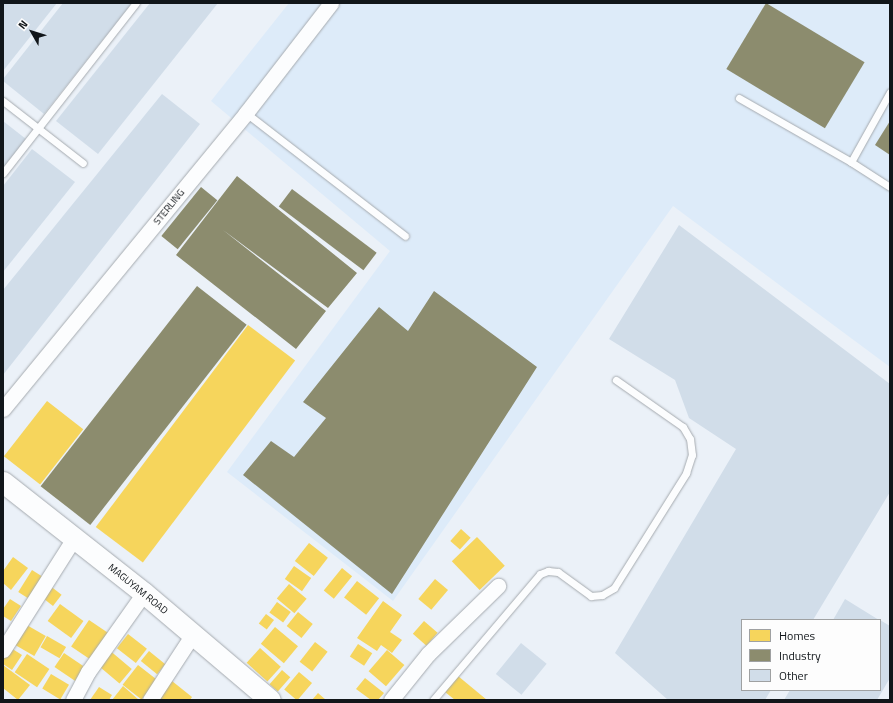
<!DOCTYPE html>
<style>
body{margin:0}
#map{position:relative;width:893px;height:703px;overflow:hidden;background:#ebf1f8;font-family:"Titillium Web",sans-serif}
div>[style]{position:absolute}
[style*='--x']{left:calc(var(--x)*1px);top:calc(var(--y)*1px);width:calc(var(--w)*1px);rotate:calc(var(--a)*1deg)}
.built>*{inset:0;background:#ddebf9}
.homes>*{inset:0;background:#f6d55c;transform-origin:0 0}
.industry>*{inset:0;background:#8c8c6e;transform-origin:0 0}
.building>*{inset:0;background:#d1dde9;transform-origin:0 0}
.roads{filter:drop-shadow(0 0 1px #a5aaaf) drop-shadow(0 0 1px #a5aaaf)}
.service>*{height:7px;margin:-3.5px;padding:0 3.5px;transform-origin:3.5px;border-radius:3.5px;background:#fcfdfe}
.minor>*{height:15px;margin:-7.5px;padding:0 7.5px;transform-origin:7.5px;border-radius:7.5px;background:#fcfdfe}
.secondary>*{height:21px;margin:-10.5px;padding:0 10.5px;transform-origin:10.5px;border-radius:10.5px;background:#fcfdfe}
span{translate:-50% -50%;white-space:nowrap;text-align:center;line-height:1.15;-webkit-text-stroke:4px #fdfdfd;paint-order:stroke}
.street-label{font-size:10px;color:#11161a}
.frame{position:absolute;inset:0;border:4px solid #11161a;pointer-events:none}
.legend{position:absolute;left:741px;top:619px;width:140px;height:72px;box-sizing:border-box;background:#fdfdfd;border:1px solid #9fa1a2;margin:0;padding:5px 7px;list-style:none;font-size:12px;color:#11161a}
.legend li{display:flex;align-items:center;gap:8px;height:20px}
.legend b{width:20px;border:1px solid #9fa1a2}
.north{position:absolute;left:12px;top:12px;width:40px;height:40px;-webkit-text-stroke:3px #fdfdfd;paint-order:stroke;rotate:309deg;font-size:11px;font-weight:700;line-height:16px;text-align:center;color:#11161a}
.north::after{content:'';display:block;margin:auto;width:14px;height:18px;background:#11161a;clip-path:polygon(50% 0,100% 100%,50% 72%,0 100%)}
</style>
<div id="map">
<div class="built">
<i style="clip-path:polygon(289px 3px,890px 3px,890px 367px,673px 206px,393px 601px,227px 472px,390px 251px,211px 101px)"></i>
</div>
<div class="homes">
<i style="left:248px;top:325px;width:59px;height:253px;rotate:37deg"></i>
<i style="left:47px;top:401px;width:46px;height:70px;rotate:38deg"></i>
<i style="left:461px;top:529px;width:13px;height:16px;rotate:42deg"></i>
<i style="left:477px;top:537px;width:40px;height:35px;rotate:46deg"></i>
<i style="left:309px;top:543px;width:24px;height:23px;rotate:38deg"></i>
<i style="clip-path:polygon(13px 557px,28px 568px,11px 590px,3px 583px,3px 571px)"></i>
<i style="left:294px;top:566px;width:21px;height:16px;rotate:35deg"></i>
<i style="left:342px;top:568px;width:13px;height:29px;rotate:39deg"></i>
<i style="left:32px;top:570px;width:13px;height:26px;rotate:32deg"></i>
<i style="left:435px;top:579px;width:17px;height:26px;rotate:40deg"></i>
<i style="left:357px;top:581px;width:28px;height:21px;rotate:38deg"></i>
<i style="left:289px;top:584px;width:23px;height:19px;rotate:40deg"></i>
<i style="left:49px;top:585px;width:16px;height:14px;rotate:38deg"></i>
<i style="clip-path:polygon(10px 599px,21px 606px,11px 621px,3px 616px,3px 609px)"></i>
<i style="clip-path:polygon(383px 601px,402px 615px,390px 632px,402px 640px,392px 653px,381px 645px,377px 651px,357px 638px)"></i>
<i style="left:277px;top:602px;width:17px;height:13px;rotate:36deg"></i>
<i style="left:60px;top:604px;width:29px;height:21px;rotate:36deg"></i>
<i style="left:298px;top:612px;width:19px;height:18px;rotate:39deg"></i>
<i style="left:266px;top:614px;width:10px;height:12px;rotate:37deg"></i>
<i style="left:89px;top:620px;width:25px;height:32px;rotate:34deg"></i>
<i style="left:424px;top:621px;width:18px;height:17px;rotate:41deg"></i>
<i style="left:25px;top:624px;width:24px;height:23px;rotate:30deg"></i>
<i style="left:275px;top:627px;width:30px;height:22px;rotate:40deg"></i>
<i style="left:128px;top:634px;width:24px;height:18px;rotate:38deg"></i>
<i style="left:47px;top:636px;width:22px;height:13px;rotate:30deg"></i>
<i style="left:315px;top:642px;width:16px;height:25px;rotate:38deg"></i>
<i style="left:358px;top:644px;width:17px;height:15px;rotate:33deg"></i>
<i style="clip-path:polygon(11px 648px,22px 655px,12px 670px,3px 664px,3px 660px)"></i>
<i style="left:260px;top:648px;width:28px;height:20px;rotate:42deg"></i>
<i style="left:108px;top:649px;width:31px;height:19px;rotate:40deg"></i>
<i style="left:387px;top:650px;width:23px;height:28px;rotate:41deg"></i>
<i style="left:149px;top:651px;width:21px;height:13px;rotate:39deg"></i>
<i style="left:64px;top:653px;width:25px;height:17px;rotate:34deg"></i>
<i style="left:27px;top:654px;width:27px;height:22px;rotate:34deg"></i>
<i style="clip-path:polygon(3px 665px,30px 685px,18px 700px,3px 688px)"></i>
<i style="left:138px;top:665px;width:24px;height:25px;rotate:38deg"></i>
<i style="left:282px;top:670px;width:11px;height:19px;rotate:41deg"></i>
<i style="left:299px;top:672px;width:17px;height:23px;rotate:40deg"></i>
<i style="left:51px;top:674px;width:21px;height:17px;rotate:31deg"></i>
<i style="clip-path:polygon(458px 676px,487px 700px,455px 700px,445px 692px)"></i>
<i style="clip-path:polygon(365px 678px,384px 693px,378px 700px,371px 700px,356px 689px)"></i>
<i style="clip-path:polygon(172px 681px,192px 697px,190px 700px,156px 700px)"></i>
<i style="clip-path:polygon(123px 686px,139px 700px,112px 700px)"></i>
<i style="clip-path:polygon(99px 687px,112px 695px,109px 700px,90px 700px)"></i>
<i style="clip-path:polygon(318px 693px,326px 700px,312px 700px)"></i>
</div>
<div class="industry">
<i style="left:766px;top:3px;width:115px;height:77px;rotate:31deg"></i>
<i style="clip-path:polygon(890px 121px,890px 155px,875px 145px)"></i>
<i style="clip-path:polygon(237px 176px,357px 273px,328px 308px,223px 230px,326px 311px,296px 349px,176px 255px)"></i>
<i style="left:201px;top:187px;width:21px;height:63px;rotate:39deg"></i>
<i style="left:292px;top:189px;width:106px;height:22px;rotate:37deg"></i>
<i style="left:197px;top:286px;width:63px;height:254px;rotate:38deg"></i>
<i style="clip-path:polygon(434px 291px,537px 367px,392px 594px,243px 475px,271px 441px,294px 457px,326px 418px,303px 402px,379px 307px,408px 331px)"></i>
</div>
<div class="building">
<i style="clip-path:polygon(3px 3px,57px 3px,3px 71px)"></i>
<i style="clip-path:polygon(63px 3px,132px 3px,44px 114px,3px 81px,3px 79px)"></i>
<i style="clip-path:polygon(150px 3px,218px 3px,98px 154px,56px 121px)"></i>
<i style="clip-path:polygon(162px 94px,200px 124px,3px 375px,3px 290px)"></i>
<i style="clip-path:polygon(3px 121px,26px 139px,3px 168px)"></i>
<i style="clip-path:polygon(32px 149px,75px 182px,3px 272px,3px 186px)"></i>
<i style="clip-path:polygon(679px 225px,890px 384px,890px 492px,813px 620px,742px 620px,742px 690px,771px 690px,765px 700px,668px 700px,615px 653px,736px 449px,689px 418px,675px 380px,609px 339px)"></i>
<i style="clip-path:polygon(845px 599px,879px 620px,833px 620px)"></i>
<i style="clip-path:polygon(880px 620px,890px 626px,890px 678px,877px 700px,784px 700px,790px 690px,880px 690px)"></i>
<i style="left:521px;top:643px;width:33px;height:40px;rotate:39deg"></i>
</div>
<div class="roads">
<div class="service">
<i style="--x:739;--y:98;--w:129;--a:29.7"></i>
<i style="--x:851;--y:162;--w:46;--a:32.7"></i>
<i style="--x:3;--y:101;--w:101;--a:37.8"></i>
<i style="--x:246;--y:113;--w:201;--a:37.7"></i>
<i style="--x:851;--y:162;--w:80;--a:-60.9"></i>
<i style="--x:3;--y:173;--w:216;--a:-52"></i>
<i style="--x:433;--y:700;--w:165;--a:-49.7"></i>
<i style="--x:540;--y:574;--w:9;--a:-21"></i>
<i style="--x:548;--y:571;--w:10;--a:6"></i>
<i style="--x:558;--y:572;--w:41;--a:36"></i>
<i style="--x:591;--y:596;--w:11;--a:-5"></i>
<i style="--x:602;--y:595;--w:14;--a:-30"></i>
<i style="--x:614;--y:588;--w:136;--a:-57.9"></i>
<i style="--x:686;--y:473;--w:19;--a:-72"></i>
<i style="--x:692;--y:455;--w:16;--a:-97"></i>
<i style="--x:690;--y:439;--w:14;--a:-120"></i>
<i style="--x:683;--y:427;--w:82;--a:-145"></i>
</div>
<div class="minor">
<i style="--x:3;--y:409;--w:383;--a:-50.6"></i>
<i style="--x:246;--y:113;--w:139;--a:-52.3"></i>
<i style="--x:3;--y:650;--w:133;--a:-57.6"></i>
<i style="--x:73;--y:700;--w:32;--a:-62"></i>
<i style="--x:88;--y:672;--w:97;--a:-54.7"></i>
<i style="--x:150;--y:700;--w:79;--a:-56.9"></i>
<i style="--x:391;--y:700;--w:59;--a:-51.2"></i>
<i style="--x:428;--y:654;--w:98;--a:-44.2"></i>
</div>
<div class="secondary">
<i style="--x:3;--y:482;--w:179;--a:38.2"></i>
<i style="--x:144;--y:593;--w:165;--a:40.3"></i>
</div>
</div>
<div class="street-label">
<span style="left:169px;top:207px;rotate:-51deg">STERLING</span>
<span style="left:138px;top:589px;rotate:39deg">MAGUYAM ROAD</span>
</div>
<div class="frame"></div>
<ul class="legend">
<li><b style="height:11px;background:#f6d55c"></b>Homes</li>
<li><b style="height:11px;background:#8c8c6e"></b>Industry</li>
<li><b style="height:11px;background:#d1dde9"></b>Other</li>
</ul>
<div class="north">N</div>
</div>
